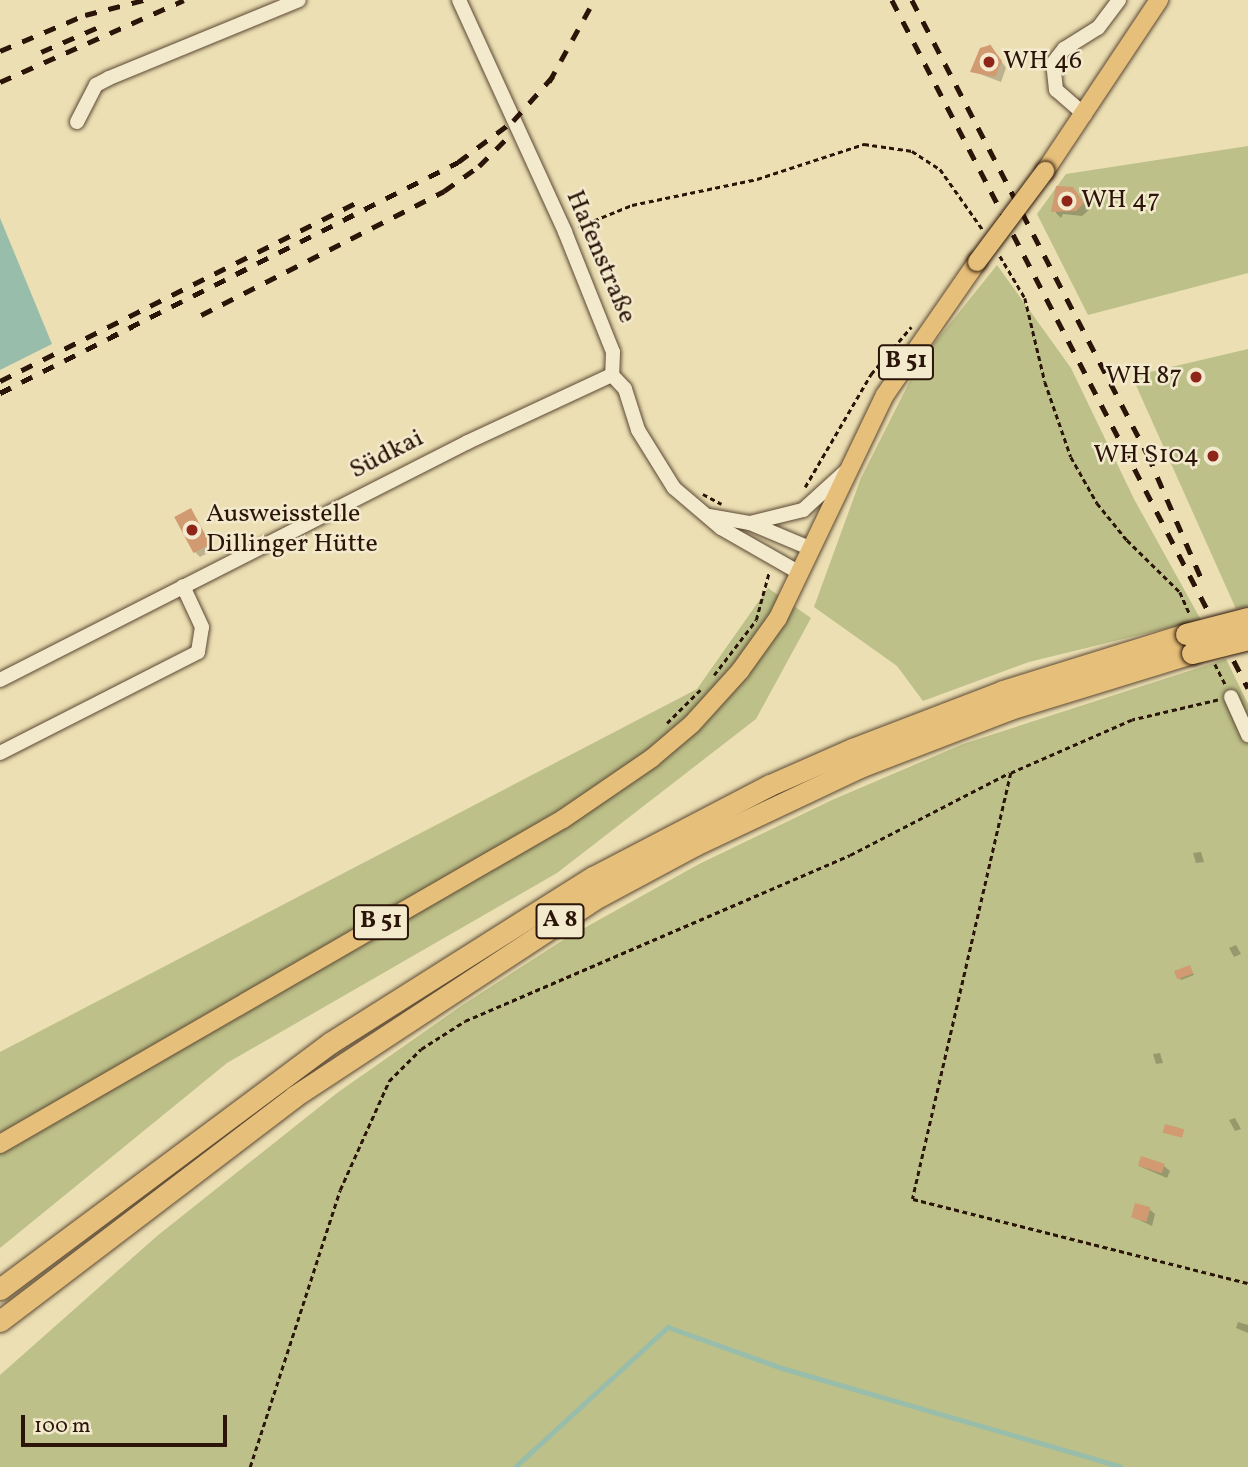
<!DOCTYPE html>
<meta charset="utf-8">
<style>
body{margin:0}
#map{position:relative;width:1248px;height:1467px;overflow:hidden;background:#ecdfb3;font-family:Vollkorn,serif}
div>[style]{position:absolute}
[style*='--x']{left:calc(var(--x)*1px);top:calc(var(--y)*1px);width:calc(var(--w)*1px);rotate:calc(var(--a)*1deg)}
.green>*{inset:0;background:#bdc089}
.water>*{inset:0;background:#99bdab}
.shadow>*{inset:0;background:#0003}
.stream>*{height:4.5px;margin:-2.25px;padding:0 2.25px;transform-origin:2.25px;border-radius:2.25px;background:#99bdab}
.building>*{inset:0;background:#d19a71;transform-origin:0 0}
.path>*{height:2.5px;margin-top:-1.25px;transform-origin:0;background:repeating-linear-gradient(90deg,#2b1508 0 5px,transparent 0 8.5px)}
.roads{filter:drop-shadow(0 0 2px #5b4833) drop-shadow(0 0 2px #5b4833)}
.minor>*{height:14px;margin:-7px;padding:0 7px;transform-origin:7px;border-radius:7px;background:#f3eace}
.major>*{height:18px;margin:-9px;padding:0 9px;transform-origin:9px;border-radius:9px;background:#e6c07a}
.highway>*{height:21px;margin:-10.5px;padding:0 10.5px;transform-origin:10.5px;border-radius:10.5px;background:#e6c07a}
.rail>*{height:4.5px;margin-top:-2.25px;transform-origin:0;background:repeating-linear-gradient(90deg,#2b1508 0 12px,transparent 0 24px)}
.bridges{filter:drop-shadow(0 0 2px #2b1508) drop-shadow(0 0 2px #2b1508)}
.major-bridge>*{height:18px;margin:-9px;padding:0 9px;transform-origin:9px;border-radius:9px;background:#e6c07a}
.highway-bridge>*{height:21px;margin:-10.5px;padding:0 10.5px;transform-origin:10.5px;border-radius:10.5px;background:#e6c07a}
.dots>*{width:19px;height:19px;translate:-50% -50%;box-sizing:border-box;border:4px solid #f3eace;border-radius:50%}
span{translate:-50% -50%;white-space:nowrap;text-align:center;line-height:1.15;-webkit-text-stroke:5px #f3eace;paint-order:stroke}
.shield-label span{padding:2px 5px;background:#f3eace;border:2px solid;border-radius:5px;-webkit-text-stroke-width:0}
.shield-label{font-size:24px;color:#2b1508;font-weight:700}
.poi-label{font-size:26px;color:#2b1508}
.left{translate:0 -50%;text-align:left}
.right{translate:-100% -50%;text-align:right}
.street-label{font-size:26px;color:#2b1508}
.scale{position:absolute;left:21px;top:1415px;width:206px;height:32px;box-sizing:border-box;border:4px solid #2b1508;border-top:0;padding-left:9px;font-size:21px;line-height:24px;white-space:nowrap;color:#2b1508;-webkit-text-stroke:5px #f3eace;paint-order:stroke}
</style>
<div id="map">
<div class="green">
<i style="clip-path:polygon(1248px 146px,1248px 273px,1088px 315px,1037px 214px,1066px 174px)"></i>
<i style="clip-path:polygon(997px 265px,1071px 368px,1134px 499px,1201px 620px,1029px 662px,923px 701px,897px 666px,814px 607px,861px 478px,920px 361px)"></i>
<i style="clip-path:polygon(1248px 349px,1248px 606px,1236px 609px,1135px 383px,1150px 372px)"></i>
<i style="clip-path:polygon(768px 588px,811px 618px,756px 719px,557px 873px,227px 1063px,0 1248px,0 1052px,697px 689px)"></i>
<i style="clip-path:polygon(1226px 659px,1248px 704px,1248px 1467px,0 1467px,0 1375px,157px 1236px,337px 1093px,461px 1006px,563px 940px,699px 864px,832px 800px,963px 744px)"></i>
</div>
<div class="water">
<i style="clip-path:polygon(0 218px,52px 344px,0 370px)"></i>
</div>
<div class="shadow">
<i style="clip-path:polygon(990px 44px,1006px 68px,1001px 82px,972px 71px)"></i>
<i style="clip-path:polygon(1073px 188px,1089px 210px,1082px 216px,1063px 214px,1061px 218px,1056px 213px,1055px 190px)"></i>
<i style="clip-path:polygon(191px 510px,214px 550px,200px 557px,194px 551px)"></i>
<i style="clip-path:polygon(1201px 852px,1204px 862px,1196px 863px,1193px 853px)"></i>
<i style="clip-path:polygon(1236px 945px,1241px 954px,1234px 957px,1229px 948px)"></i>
<i style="clip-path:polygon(1189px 967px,1194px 975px,1181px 980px,1179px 978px)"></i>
<i style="clip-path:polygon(1160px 1053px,1163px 1063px,1156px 1064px,1153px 1054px)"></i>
<i style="clip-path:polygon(1235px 1118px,1241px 1129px,1235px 1131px,1229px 1120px)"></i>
<i style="clip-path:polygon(1139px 1166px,1164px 1166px,1170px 1171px,1167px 1178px)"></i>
<i style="clip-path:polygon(1149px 1209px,1155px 1214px,1152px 1226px,1133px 1217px)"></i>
<i style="clip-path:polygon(1238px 1322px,1248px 1325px,1248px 1333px,1236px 1328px)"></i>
</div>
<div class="stream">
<i style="--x:515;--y:1467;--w:207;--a:-42.5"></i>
<i style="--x:668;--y:1327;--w:121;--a:19.8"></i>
<i style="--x:782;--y:1368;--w:352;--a:16.2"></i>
</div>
<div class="building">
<i style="clip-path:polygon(990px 45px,1002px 61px,995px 77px,970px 72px,980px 48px)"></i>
<i style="clip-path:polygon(1056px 186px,1073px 187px,1084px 203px,1076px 211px,1051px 212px)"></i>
<i style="left:191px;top:508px;width:41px;height:19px;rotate:62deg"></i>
<i style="left:1190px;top:965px;width:9px;height:17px;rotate:69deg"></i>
<i style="left:1165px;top:1124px;width:20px;height:9px;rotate:15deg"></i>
<i style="left:1141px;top:1156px;width:25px;height:10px;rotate:18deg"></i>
<i style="left:1135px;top:1203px;width:16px;height:15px;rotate:15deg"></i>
</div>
<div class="path">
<i style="--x:578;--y:227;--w:58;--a:-22.2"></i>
<i style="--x:632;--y:205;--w:128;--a:-11.7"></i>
<i style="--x:757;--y:179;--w:113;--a:-18.1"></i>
<i style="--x:864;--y:144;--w:49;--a:8.3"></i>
<i style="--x:912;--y:151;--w:33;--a:33"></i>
<i style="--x:940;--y:169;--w:75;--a:54.8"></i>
<i style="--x:1000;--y:256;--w:49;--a:59.2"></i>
<i style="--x:1025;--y:298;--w:86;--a:76.6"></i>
<i style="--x:1045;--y:382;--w:79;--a:70.9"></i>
<i style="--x:1071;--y:457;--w:53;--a:60.5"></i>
<i style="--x:1097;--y:503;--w:48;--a:51"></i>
<i style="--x:1127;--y:540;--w:74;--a:44.5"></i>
<i style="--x:1180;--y:592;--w:24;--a:66"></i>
<i style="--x:805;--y:487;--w:131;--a:-59.7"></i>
<i style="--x:871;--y:374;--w:62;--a:-49.6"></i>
<i style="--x:703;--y:494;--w:21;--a:28"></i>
<i style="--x:1215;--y:664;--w:25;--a:63"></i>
<i style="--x:714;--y:675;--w:69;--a:-52.6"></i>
<i style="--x:756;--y:620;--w:50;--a:-74.8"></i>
<i style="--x:1218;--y:700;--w:88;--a:166.9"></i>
<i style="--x:1132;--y:720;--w:132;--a:156.3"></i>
<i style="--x:1011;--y:773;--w:437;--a:103"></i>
<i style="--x:913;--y:1199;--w:345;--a:14.1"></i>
<i style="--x:667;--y:723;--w:47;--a:-45"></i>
<i style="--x:250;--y:1467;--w:291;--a:-72"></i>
<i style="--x:340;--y:1190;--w:120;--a:-65.8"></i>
<i style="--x:389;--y:1081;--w:45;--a:-45"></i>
<i style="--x:421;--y:1049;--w:52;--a:-32.5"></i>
<i style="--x:465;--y:1021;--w:419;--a:-23.3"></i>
<i style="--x:850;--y:855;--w:179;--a:-27.3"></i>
</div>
<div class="roads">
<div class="minor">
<i style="--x:459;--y:0;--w:255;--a:65.4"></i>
<i style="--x:565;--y:232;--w:129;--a:68.2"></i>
<i style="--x:613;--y:352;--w:23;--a:92"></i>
<i style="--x:1085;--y:115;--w:38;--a:-139"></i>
<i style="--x:1056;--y:90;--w:27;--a:-96"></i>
<i style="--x:1053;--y:63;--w:18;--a:-52"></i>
<i style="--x:1064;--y:49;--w:40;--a:-32"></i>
<i style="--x:1098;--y:28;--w:35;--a:-53"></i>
<i style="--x:77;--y:122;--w:42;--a:-62.8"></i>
<i style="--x:96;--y:85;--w:15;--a:-28"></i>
<i style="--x:109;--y:78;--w:205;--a:-22.3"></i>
<i style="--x:612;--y:375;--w:19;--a:47"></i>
<i style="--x:625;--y:389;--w:43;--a:72.4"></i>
<i style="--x:638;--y:430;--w:68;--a:58.2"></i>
<i style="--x:674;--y:488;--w:62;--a:40.4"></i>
<i style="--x:721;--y:528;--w:91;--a:29.7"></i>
<i style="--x:709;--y:516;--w:42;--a:9.7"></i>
<i style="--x:750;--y:523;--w:67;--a:22.8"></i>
<i style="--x:750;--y:523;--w:55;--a:-13.8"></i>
<i style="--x:803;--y:510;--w:58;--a:-42.2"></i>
<i style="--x:0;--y:680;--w:525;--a:-26.96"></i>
<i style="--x:468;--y:442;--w:159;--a:-25"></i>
<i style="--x:1231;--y:697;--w:42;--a:65.9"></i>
<i style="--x:0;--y:753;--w:222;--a:-27"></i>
<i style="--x:198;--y:652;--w:25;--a:-81"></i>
<i style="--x:202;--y:627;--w:45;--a:-114.9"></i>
</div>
<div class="major">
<i style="--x:1045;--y:171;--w:206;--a:-56.3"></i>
<i style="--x:0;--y:1144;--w:650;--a:-30"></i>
<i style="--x:563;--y:819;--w:108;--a:-34.4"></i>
<i style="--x:652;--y:758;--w:52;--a:-40.4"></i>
<i style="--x:692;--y:724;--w:72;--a:-47.8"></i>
<i style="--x:740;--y:671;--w:65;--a:-54.4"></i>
<i style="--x:778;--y:618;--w:247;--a:-64.4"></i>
<i style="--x:885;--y:395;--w:162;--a:-55.3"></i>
</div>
<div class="highway">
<i style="--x:0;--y:1289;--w:412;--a:-36.7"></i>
<i style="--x:330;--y:1043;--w:311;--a:-32.3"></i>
<i style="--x:593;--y:877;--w:199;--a:-27.5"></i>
<i style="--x:770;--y:785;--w:90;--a:-23.7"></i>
<i style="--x:852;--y:749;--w:162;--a:-21"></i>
<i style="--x:1003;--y:691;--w:192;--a:-17.3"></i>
<i style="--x:0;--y:1321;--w:371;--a:-37.3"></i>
<i style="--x:295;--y:1096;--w:365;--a:-33.3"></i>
<i style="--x:600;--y:896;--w:108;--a:-28.2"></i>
<i style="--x:695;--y:845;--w:183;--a:-25.3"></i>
<i style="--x:860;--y:767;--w:161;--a:-21.1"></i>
<i style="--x:1010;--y:709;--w:190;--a:-17.1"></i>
</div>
</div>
<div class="rail">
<i style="--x:892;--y:0;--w:775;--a:62.64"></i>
<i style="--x:912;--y:0;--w:513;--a:62.59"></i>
<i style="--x:1148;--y:455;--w:138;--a:66.6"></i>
<i style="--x:0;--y:51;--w:92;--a:-23"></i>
<i style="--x:85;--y:15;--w:61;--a:-14.3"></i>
<i style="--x:41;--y:52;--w:70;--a:-23.6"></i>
<i style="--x:0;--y:82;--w:201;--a:-24"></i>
<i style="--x:549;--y:82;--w:94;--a:-61.2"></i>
<i style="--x:201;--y:315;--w:273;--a:-27"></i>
<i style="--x:444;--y:191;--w:43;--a:-35.5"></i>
<i style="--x:479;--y:166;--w:42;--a:-45"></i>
<i style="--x:0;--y:381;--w:402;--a:-26.6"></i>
<i style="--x:0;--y:393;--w:513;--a:-26.76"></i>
<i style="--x:458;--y:162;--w:69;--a:-36.7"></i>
<i style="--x:513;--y:121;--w:60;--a:-48.4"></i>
</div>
<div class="bridges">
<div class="major-bridge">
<i style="--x:977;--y:262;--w:114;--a:-53.2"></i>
</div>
<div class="highway-bridge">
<i style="--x:1186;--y:634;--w:64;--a:-14.5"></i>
<i style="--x:1192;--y:653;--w:58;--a:-14"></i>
</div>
</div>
<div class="dots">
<i style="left:989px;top:62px;background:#8f2418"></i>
<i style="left:1067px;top:201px;background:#8f2418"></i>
<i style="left:1196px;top:377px;background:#8f2418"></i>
<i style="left:1213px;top:456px;background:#8f2418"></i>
<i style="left:192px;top:530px;background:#8f2418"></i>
</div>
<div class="shield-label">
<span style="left:906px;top:362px">B 51</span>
<span style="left:560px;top:921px">A 8</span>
<span style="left:381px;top:922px">B 51</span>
</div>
<div class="poi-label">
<span class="left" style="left:1003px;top:62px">WH 46</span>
<span class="left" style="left:1081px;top:201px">WH 47</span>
<span class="right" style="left:1182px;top:377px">WH 87</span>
<span class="right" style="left:1199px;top:456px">WH S104</span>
<span class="left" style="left:206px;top:530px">Ausweisstelle<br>Dillinger Hütte</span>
</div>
<div class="street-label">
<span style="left:600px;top:257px;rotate:67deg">Hafenstraße</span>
<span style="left:387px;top:455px;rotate:-27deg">Südkai</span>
</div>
<div class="scale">100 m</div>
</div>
